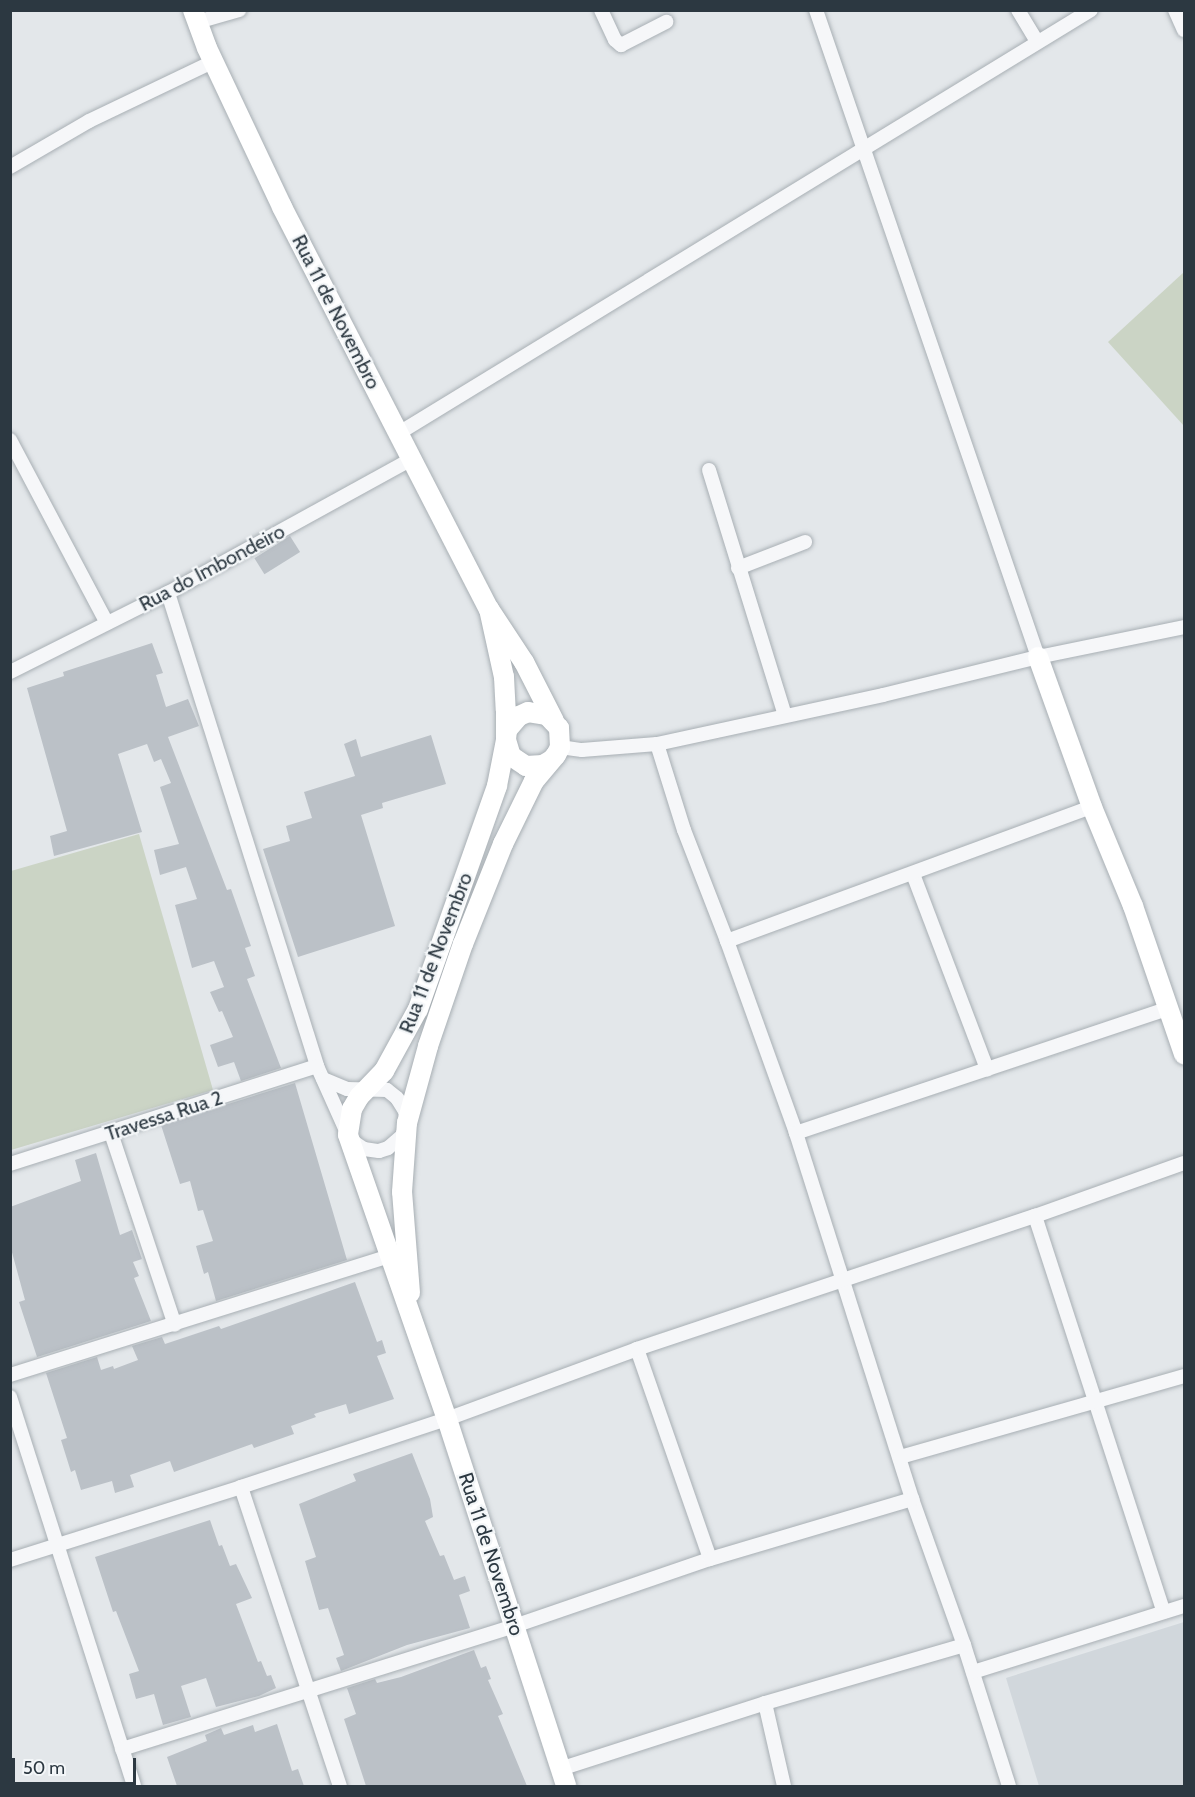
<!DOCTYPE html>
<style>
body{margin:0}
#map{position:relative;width:1195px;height:1797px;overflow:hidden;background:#e3e7ea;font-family:Cabin,sans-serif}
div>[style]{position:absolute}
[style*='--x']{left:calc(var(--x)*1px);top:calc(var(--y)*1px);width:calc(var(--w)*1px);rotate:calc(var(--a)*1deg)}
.built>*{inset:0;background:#d1d7dc}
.green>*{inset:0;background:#cbd4c5}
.building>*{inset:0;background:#bbc1c7;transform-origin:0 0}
.roads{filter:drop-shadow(0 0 2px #a8afb4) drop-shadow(0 0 2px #a8afb4)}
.street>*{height:14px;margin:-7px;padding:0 7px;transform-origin:7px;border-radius:7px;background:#f6f7f9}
.secondary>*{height:20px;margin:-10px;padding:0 10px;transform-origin:10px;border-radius:10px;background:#fff}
span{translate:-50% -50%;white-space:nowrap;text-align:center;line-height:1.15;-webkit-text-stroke:4.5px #f3f6f8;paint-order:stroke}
.street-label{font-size:20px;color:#2c3841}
.frame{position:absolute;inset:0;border:12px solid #2c3841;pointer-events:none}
.scale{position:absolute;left:12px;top:1758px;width:124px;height:27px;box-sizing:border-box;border:3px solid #2c3841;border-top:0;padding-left:8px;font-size:18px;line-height:21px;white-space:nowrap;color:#2c3841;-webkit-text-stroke:4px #f3f6f8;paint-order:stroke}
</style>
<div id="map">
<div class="built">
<i style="clip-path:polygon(1184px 1622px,1184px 1786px,1039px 1786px,1006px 1678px)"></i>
</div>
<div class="green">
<i style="clip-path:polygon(1184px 272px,1184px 426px,1108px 342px)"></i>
<i style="clip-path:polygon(139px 834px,213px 1090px,11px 1150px,11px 871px)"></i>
</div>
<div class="building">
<i style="left:290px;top:536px;width:19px;height:42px;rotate:58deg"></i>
<i style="clip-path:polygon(152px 643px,163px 673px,156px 675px,166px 707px,188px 699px,199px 726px,168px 737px,227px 890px,231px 889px,251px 946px,245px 948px,255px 976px,247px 979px,281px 1068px,241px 1081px,234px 1062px,218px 1067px,210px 1045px,233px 1037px,222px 1011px,219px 1012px,210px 992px,224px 987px,214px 961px,192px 968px,175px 905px,197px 899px,186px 867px,160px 875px,154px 850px,179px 844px,160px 787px,171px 783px,161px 759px,154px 762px,147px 744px,118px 754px,142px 832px,54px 856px,50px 836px,67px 831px,27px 688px,64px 676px,63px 672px)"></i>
<i style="clip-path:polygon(431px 735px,446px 784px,382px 803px,383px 808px,361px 815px,395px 926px,298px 957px,263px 849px,290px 841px,286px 826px,312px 818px,304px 792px,355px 776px,344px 744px,356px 739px,361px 757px)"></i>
<i style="clip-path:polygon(295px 1083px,347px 1260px,216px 1301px,208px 1272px,204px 1274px,196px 1246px,213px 1241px,203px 1210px,198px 1211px,190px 1181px,180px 1184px,161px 1125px)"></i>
<i style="clip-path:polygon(96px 1153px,120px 1235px,132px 1230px,142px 1259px,133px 1262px,139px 1276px,134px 1278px,151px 1321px,37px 1357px,19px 1302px,25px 1300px,10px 1245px,10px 1207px,81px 1181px,75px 1160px)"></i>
<i style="clip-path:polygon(355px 1282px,377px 1342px,382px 1340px,386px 1353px,377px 1356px,394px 1399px,349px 1414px,346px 1404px,314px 1414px,316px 1417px,291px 1426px,294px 1434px,254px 1448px,252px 1444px,174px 1472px,170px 1461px,130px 1475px,134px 1487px,115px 1493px,112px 1481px,81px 1490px,75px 1470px,71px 1472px,61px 1440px,67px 1438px,46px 1373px,97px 1357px,101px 1370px,113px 1366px,114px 1369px,138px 1360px,132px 1346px,162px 1337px,165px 1344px,219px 1326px,221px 1329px)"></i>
<i style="clip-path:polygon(412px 1453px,430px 1499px,433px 1517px,425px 1521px,440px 1556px,444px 1555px,454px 1580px,465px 1576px,470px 1591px,459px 1595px,470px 1628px,407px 1645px,341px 1671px,336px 1658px,344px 1655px,328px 1608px,319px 1610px,305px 1561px,316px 1557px,299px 1504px,356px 1481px,353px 1474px)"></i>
<i style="clip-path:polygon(210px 1520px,219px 1546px,222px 1545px,230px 1566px,236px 1564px,252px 1598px,236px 1604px,258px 1662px,261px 1661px,267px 1676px,271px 1675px,276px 1688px,259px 1696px,216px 1707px,206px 1678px,181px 1686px,191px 1717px,163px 1725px,154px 1694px,136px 1699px,129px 1674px,139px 1671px,116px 1611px,113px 1612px,95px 1557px)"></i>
<i style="clip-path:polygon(474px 1650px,481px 1668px,486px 1666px,491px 1679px,488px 1680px,503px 1714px,498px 1716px,527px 1786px,366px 1786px,344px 1719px,356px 1714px,347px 1688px,375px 1679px,377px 1683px,401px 1677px)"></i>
<i style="clip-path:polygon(277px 1724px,292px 1771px,298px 1769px,304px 1786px,177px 1786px,167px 1757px,207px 1741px,205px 1735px,221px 1728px,224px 1735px,253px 1725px,255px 1732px)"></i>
</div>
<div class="roads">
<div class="street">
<i style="--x:601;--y:10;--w:33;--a:65"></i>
<i style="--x:615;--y:40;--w:8;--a:40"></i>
<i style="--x:621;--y:45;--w:51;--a:-27.1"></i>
<i style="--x:816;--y:10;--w:684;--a:71.06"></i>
<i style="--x:1018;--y:10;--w:37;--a:59"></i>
<i style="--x:1175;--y:10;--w:22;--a:66"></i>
<i style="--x:197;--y:22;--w:44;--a:-15.9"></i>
<i style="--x:10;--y:167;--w:91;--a:-30.2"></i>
<i style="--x:89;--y:121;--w:139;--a:-25.6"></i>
<i style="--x:399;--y:433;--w:811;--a:-31.44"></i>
<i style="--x:10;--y:440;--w:207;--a:62.1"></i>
<i style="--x:709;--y:470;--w:257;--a:72.8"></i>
<i style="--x:738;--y:568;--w:72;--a:-21.2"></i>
<i style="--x:168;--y:593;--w:496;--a:72.5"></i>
<i style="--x:317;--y:1066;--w:76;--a:65.8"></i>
<i style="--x:348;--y:1135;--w:11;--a:49"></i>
<i style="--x:355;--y:1143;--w:11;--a:34"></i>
<i style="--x:364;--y:1149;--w:15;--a:8"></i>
<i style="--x:379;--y:1151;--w:9;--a:-18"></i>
<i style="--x:388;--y:1148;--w:18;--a:-41"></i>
<i style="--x:402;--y:1136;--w:14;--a:-69"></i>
<i style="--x:407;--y:1123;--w:12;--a:-99"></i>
<i style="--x:405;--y:1111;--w:15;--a:-122"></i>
<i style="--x:397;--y:1098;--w:13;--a:-141"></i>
<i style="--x:387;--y:1090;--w:40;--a:-178.6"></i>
<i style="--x:347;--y:1089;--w:26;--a:-157"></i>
<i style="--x:10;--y:672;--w:177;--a:-26.6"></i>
<i style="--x:168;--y:593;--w:278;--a:-28.8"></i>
<i style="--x:657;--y:744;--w:90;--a:72.6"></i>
<i style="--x:684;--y:830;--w:119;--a:68.8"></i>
<i style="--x:727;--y:941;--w:204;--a:70.2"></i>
<i style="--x:796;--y:1133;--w:384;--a:72.4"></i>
<i style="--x:912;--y:1499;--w:155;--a:70.4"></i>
<i style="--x:964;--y:1645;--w:148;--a:72.3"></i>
<i style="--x:560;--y:747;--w:22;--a:8"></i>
<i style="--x:582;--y:750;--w:75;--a:-4.6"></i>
<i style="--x:657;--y:744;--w:231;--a:-12.2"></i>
<i style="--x:883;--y:695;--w:160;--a:-13.8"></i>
<i style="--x:1038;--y:657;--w:149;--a:-11.6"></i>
<i style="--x:913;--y:874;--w:209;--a:69.2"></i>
<i style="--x:727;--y:941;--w:389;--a:-20.2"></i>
<i style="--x:111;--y:1133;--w:202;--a:71.6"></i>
<i style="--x:796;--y:1133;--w:394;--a:-18.5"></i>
<i style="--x:10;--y:1164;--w:322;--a:-17.7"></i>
<i style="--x:1035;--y:1216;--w:416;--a:72"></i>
<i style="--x:637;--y:1349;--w:222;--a:70.8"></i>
<i style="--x:10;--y:1375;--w:397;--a:-17.4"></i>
<i style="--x:10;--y:1397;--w:408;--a:72.3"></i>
<i style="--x:900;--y:1457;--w:295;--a:-15.9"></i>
<i style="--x:241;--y:1487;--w:315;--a:71.7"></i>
<i style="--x:10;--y:1560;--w:242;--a:-17.5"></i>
<i style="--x:241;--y:1487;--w:217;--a:-18.3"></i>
<i style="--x:447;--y:1419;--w:202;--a:-20.2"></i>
<i style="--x:637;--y:1349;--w:420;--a:-18.5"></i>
<i style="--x:1035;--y:1216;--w:158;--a:-19.6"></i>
<i style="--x:973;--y:1672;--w:221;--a:-17.4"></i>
<i style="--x:765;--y:1703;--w:85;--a:77.1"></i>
<i style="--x:122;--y:1749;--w:411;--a:-17.4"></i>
<i style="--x:514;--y:1626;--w:207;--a:-18.9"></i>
<i style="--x:710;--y:1559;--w:211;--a:-16.5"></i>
<i style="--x:560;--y:1769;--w:215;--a:-17.8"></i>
<i style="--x:765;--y:1703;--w:207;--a:-16.2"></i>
</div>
<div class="secondary">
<i style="--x:193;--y:10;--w:40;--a:69.8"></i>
<i style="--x:207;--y:48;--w:176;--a:64.7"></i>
<i style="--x:282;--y:207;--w:452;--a:62.8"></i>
<i style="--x:489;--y:609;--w:64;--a:56.6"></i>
<i style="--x:524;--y:662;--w:66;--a:63"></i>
<i style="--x:489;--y:609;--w:70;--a:77.6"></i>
<i style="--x:504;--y:677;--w:33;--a:87"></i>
<i style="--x:506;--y:710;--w:30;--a:90"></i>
<i style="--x:506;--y:740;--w:47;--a:101.1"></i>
<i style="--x:497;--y:786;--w:237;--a:109.5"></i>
<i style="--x:418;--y:1009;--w:71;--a:118.7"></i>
<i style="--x:384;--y:1071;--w:36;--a:134"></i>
<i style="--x:359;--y:1097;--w:14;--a:120"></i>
<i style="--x:352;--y:1109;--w:26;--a:99"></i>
<i style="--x:348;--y:1135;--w:301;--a:70.8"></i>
<i style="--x:447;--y:1419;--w:386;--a:72"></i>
<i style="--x:1038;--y:657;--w:159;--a:70.2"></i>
<i style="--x:1092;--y:807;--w:107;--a:67.5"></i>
<i style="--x:1133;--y:906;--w:157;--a:71"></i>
<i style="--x:410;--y:1293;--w:101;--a:-94.5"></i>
<i style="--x:402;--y:1192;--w:69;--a:-85.9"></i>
<i style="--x:407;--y:1123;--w:80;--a:-74.7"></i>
<i style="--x:428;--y:1046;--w:108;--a:-71.1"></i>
<i style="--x:463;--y:944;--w:108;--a:-68.2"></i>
<i style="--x:503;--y:844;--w:70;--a:-63.8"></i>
<i style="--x:534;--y:781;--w:34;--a:-50"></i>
<i style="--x:556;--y:755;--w:9;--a:-63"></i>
<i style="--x:560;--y:747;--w:19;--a:-93"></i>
<i style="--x:559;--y:728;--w:18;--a:-133"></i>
<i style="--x:547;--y:715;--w:19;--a:-171"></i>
<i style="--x:528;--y:712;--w:10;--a:156"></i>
<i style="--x:519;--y:716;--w:18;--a:131"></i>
<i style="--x:507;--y:730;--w:10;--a:96"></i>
<i style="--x:506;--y:740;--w:17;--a:73"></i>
<i style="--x:511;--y:756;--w:18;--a:34"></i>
<i style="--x:526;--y:766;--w:17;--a:-3"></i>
<i style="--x:543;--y:765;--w:8;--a:-30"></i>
</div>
</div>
<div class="street-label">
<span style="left:336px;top:312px;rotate:63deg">Rua 11 de Novembro</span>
<span style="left:212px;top:568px;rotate:-28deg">Rua do Imbondeiro</span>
<span style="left:436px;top:953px;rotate:-69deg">Rua 11 de Novembro</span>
<span style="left:164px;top:1116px;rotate:-18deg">Travessa Rua 2</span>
<span style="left:491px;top:1554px;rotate:72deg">Rua 11 de Novembro</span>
</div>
<div class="frame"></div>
<div class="scale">50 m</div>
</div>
